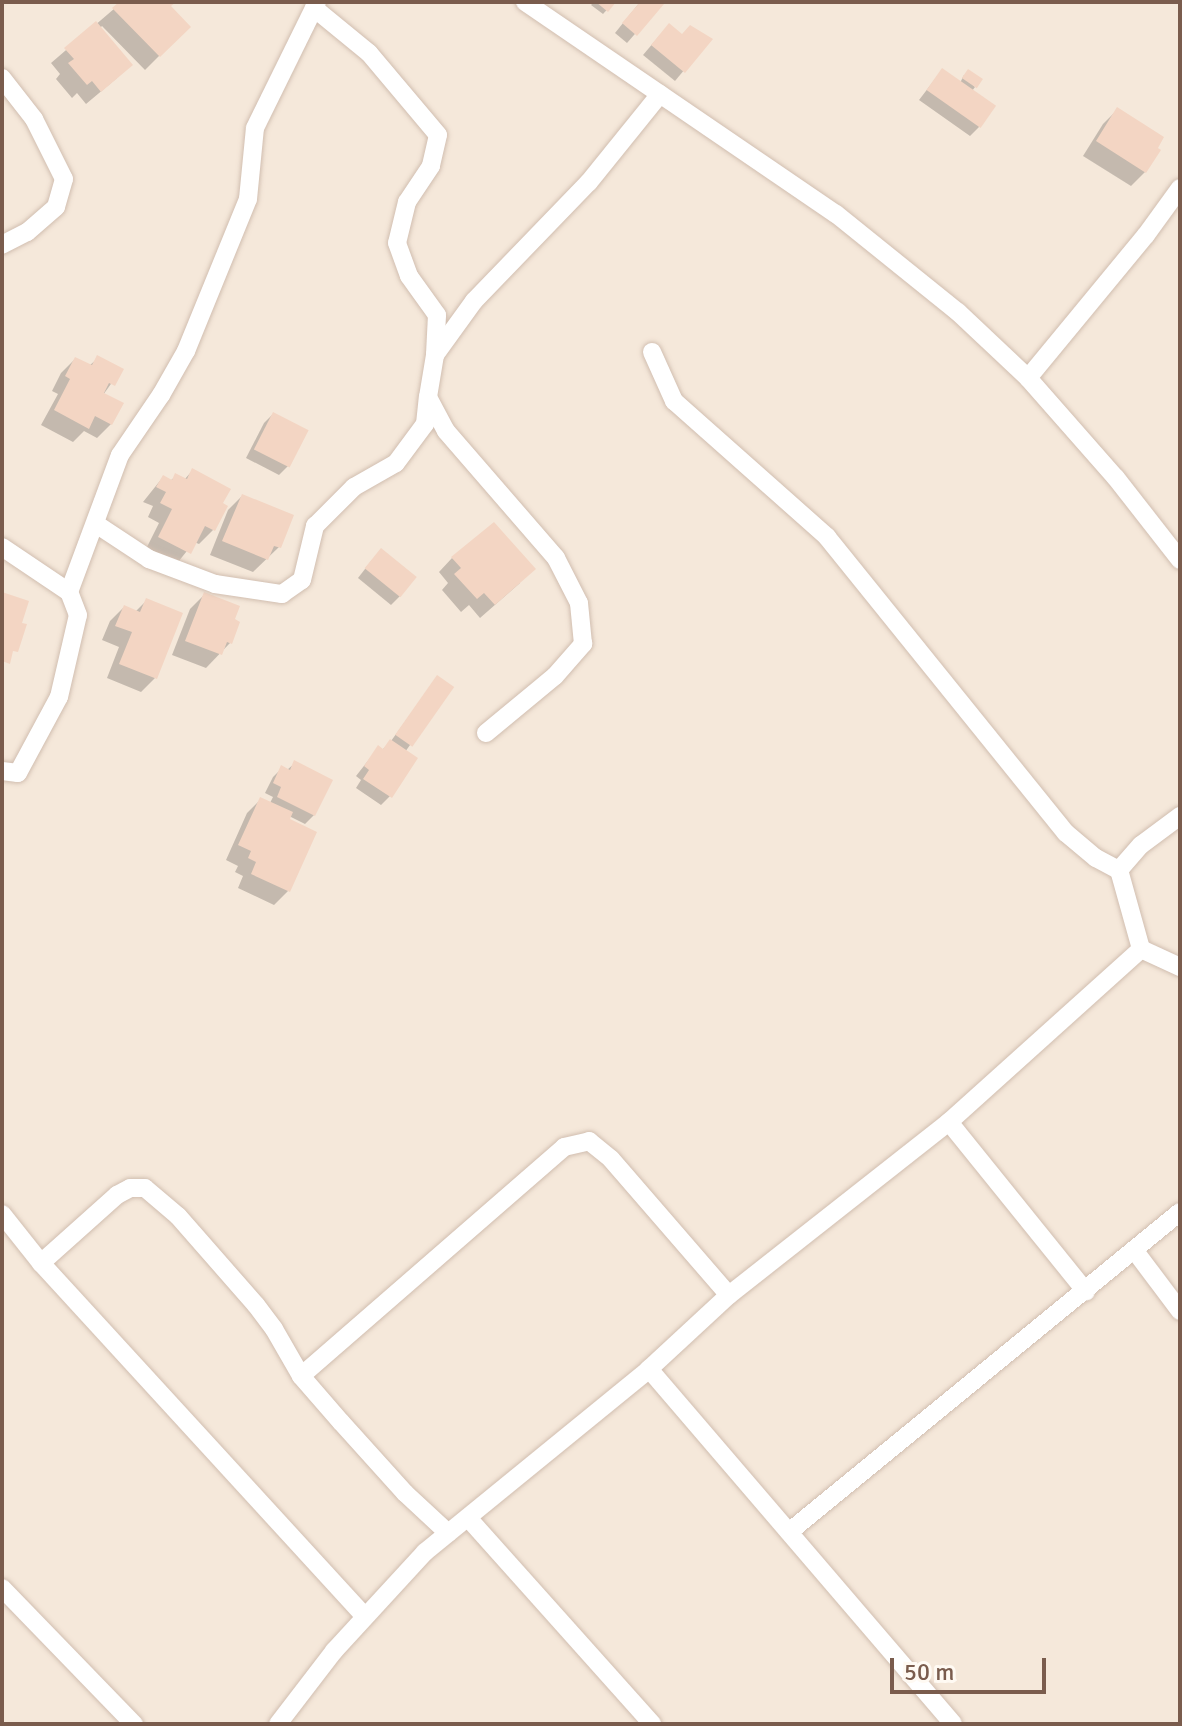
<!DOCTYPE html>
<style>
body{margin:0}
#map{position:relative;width:1182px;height:1726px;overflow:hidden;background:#fdf6ec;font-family:Signika,sans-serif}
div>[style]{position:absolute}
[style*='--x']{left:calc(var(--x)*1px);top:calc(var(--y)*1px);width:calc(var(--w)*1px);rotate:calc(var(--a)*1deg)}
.residential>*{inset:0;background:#f5e8da;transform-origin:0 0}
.shadow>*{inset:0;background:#0003}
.building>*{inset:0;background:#f3d5c3;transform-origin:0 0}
.roads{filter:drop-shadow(0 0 2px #d1beb0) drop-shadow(0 0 2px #d1beb0)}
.street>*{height:18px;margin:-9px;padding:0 9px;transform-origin:9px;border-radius:9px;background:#fff}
span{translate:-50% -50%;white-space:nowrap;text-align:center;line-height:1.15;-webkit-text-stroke:6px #fffaf3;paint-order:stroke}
.frame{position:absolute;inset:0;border:4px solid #7a5c4d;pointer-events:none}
.scale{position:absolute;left:890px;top:1658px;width:156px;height:36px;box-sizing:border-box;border:4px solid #7a5c4d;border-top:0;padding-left:10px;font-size:24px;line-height:28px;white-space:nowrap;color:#7a5c4d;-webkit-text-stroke:6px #fffaf3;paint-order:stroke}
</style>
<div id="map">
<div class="residential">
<i style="left:2px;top:2px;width:1178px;height:1722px"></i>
</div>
<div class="shadow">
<i style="clip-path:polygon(122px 2px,173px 2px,169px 7px,188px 27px,145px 70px,102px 26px,100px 28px,117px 78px,86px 104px,77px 93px,72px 98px,56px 79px,60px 74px,51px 63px)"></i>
<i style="clip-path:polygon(594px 2px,614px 2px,603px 14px,591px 5px)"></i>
<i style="clip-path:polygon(640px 2px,661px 4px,627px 43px,615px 33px)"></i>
<i style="clip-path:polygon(660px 35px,681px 36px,710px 39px,675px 81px,643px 55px)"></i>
<i style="clip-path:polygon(942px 70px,960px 83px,964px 75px,975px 87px,972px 91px,979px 127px,970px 136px,919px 100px)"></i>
<i style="clip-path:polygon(1117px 110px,1145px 172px,1131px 186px,1083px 156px,1103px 124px)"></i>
<i style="clip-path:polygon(98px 358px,121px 370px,103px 395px,111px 424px,97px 438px,84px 431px,73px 442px,41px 425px,58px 394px,52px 391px,61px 373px,75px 359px,89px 366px)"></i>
<i style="clip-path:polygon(273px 414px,289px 465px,279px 475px,246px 458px,264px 423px)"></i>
<i style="clip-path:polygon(192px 471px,221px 504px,213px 530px,199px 544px,194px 542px,175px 566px,145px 551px,159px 523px,148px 517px,153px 506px,143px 502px,163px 477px,170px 481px,176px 476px,184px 480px)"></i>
<i style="clip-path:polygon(242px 496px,279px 547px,253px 572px,210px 555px,228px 510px)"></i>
<i style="clip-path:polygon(452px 558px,520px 583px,480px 618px,469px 605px,461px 612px,442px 590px,448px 583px,439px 572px)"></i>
<i style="clip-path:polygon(372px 560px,400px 596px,391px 605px,358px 578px)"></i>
<i style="clip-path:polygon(204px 595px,232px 620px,230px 643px,206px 668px,172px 655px,190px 609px)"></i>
<i style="clip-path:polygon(147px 600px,155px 678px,141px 692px,107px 678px,119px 647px,102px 640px,110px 621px,124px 607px,135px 612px)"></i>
<i style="clip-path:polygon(437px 678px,451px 688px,405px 752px,390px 796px,381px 805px,356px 788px,361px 780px,356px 776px,378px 748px,382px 750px,391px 741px)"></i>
<i style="clip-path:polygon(295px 763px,314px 815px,305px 824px,289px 816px,288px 891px,274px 905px,238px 888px,243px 876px,235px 872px,238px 866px,226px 860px,247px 813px,261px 799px,270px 803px,273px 797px,265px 793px,273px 777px,282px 768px,287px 770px)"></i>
</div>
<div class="building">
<i style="clip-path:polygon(119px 2px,176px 2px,171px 6px,191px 27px,160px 57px,112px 8px)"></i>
<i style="clip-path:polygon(596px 2px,616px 2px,608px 12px)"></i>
<i style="clip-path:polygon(640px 2px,664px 4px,637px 36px,622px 23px)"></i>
<i style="clip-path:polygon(96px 21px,133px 65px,101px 92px,92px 81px,87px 85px,68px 63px,74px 59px,64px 48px)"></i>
<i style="clip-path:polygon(669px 23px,682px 34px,690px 25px,713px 39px,685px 73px,651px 45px)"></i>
<i style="left:942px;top:68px;width:66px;height:27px;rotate:35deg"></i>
<i style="left:968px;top:69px;width:18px;height:11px;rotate:34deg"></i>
<i style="clip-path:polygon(1117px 107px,1164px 137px,1158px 148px,1161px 150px,1146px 173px,1096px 141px)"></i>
<i style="clip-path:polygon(97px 355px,124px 369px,115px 386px,109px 383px,104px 393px,124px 403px,112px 425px,95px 416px,89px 429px,54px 410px,70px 379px,65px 376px,75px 357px,92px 365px)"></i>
<i style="left:273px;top:412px;width:40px;height:42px;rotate:27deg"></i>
<i style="clip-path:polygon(192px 468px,231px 489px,223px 503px,228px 506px,215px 531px,205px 526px,191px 554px,158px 537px,172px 509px,160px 503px,166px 492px,156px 487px,163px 475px,172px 480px,175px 473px,187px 479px)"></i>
<i style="clip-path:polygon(242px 494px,294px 515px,281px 548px,274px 546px,268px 560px,222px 541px)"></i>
<i style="clip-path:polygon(494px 522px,536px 569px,495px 605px,484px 593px,477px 599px,454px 574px,461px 568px,451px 557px)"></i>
<i style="left:381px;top:548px;width:46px;height:26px;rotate:39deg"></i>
<i style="clip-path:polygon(2px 592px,29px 601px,22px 623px,27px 624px,18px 652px,13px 651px,10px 664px,2px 661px)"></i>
<i style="clip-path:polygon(204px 592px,240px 606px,235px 619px,240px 622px,232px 644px,227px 642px,222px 655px,185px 641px)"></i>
<i style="clip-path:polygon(146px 598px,183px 613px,157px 679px,119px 664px,132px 632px,115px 626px,124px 605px,140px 612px)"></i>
<i style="left:437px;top:675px;width:21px;height:73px;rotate:35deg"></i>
<i style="clip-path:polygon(390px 739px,418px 758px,392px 798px,363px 779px,369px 770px,364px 766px,378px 745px,383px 749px)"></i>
<i style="clip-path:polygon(294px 760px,333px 780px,315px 816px,277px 797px,281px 787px,273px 783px,281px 765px,290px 770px)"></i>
<i style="clip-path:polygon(260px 797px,293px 812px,290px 819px,317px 832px,290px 892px,251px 874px,256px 862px,248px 858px,251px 851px,238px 845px)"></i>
</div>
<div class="roads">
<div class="street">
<i style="--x:525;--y:2;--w:376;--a:34.3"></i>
<i style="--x:836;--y:214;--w:156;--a:38.8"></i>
<i style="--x:958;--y:312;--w:96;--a:43.3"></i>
<i style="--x:1028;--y:378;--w:133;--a:48.7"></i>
<i style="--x:1116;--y:478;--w:104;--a:52"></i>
<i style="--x:314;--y:8;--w:71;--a:39.3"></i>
<i style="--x:369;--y:53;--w:107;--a:49.9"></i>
<i style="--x:438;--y:135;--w:32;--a:103"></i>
<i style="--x:431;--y:166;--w:43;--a:123.7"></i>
<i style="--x:407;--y:202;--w:42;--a:103.7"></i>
<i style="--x:397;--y:243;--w:35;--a:70"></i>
<i style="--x:409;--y:276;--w:48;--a:54.3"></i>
<i style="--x:437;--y:315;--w:40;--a:92.9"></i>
<i style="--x:2;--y:78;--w:52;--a:52"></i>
<i style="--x:34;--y:119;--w:67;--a:63.4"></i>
<i style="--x:64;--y:179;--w:29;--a:106"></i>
<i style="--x:56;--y:207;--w:38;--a:139"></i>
<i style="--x:27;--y:232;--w:28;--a:153"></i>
<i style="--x:652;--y:352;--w:54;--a:65.8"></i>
<i style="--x:674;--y:401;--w:205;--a:41.6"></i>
<i style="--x:827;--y:537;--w:380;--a:51.1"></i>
<i style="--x:1066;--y:833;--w:39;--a:40"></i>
<i style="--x:1096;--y:858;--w:26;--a:28"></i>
<i style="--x:1119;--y:870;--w:82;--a:74.4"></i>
<i style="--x:1028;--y:378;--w:185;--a:-50.5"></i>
<i style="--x:1146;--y:235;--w:58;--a:-54.1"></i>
<i style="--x:96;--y:524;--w:64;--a:33.4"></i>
<i style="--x:149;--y:559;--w:71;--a:20.7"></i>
<i style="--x:215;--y:584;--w:68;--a:8.5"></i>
<i style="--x:282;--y:594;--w:24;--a:-35"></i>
<i style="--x:302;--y:580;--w:56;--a:-76.5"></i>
<i style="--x:315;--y:526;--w:55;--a:-45"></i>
<i style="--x:354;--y:487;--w:48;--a:-29.7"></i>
<i style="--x:396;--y:463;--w:49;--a:-53.4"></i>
<i style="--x:425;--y:424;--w:27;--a:-84"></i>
<i style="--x:2;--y:547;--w:81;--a:33.9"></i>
<i style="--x:486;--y:733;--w:89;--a:-39.6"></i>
<i style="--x:555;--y:676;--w:43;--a:-48.8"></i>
<i style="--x:583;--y:644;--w:41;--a:-95.6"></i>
<i style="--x:579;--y:603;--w:51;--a:-117.1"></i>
<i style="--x:556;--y:558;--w:168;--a:-130.9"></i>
<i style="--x:446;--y:431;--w:38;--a:-118"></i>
<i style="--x:428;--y:397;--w:43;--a:-80.5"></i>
<i style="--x:435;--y:355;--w:67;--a:-54.2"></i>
<i style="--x:474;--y:301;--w:165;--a:-46"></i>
<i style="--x:589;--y:182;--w:113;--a:-51.1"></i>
<i style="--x:2;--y:771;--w:16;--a:7"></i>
<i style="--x:18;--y:773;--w:86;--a:-61.7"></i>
<i style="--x:59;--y:697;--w:84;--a:-77"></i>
<i style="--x:78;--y:615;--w:25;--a:-111"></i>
<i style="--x:69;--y:592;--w:146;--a:-69.6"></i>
<i style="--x:120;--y:455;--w:73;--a:-55.7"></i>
<i style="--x:161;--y:395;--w:51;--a:-60.4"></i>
<i style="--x:186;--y:351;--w:164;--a:-67.8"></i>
<i style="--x:248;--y:199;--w:71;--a:-84.4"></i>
<i style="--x:255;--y:128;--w:140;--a:-63.8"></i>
<i style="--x:1119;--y:870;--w:33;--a:-49"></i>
<i style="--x:1141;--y:845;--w:49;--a:-36.6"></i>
<i style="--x:1141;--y:949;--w:43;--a:24.8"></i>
<i style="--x:949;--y:1122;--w:218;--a:51.1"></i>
<i style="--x:2;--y:1214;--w:63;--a:51.5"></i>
<i style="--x:41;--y:1263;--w:478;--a:47.5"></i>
<i style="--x:1135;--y:1251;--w:75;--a:53.1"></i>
<i style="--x:41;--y:1263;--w:102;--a:-41.8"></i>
<i style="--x:117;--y:1195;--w:15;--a:-28"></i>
<i style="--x:130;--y:1188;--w:15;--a:0"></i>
<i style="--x:145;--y:1188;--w:43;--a:40.3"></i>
<i style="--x:178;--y:1216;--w:118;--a:48.8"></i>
<i style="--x:256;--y:1305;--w:30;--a:53"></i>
<i style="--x:274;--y:1329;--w:54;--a:60.1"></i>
<i style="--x:301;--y:1376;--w:61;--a:49"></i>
<i style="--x:341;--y:1422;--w:96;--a:48"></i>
<i style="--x:405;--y:1493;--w:59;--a:42.9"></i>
<i style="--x:649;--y:1369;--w:467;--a:49.4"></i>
<i style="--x:301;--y:1376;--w:349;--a:-41"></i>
<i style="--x:564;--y:1147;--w:26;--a:-13"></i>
<i style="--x:589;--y:1141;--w:28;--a:39"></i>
<i style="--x:611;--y:1159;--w:180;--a:49.1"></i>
<i style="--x:469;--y:1519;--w:275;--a:48.2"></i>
<i style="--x:789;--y:1532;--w:505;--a:-39.3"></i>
<i style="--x:2;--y:1588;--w:190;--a:45.9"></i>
<i style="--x:278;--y:1724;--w:92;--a:-52.5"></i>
<i style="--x:334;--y:1651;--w:134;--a:-47.4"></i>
<i style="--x:425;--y:1552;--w:289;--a:-39.2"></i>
<i style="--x:649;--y:1369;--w:109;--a:-42.8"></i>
<i style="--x:729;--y:1295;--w:280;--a:-38.2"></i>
<i style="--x:949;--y:1122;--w:258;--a:-42"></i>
</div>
</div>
<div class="frame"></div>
<div class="scale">50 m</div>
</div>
